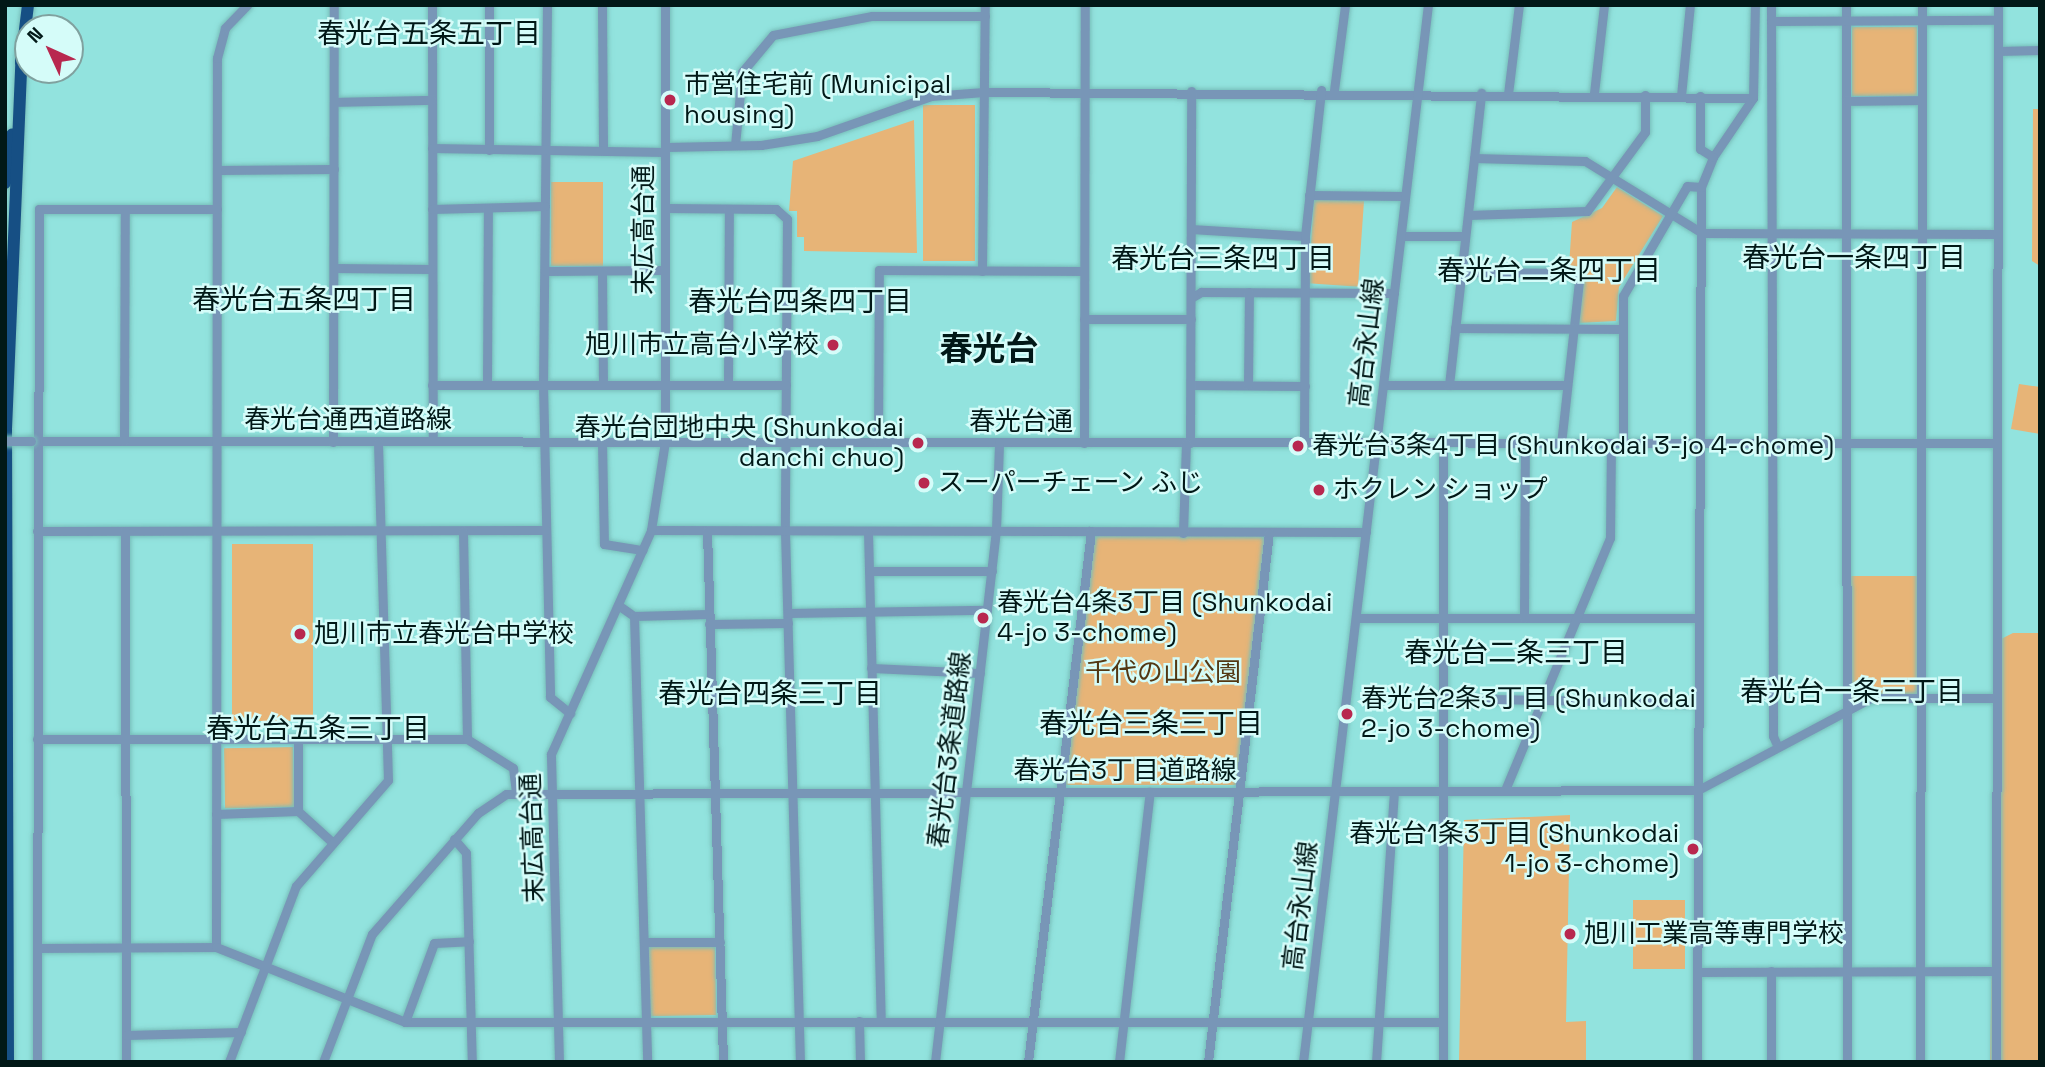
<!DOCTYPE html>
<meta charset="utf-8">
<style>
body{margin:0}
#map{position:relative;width:2045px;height:1067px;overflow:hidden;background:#92e3de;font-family:"Space Grotesk","Noto Sans JP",sans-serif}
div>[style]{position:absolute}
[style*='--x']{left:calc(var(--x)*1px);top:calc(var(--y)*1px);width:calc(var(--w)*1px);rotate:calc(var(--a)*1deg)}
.green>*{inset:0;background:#e7b477;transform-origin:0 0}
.roads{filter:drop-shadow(0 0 2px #78beba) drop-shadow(0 0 2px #78beba)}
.minor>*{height:9px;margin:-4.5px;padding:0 4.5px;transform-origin:4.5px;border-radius:4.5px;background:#7896b7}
.highway>*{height:12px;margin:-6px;padding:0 6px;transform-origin:6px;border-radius:6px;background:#164f84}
.bridges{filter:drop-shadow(0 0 2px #78beba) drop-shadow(0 0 2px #78beba)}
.minor-bridge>*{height:9px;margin:-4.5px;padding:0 4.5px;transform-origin:4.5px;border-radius:4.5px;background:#7896b7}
.dots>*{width:19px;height:19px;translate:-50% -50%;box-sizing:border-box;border:4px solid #d5fcf9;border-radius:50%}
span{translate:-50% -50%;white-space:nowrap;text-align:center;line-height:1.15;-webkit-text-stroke:5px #d5fcf9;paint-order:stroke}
.poi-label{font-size:26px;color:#011817}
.left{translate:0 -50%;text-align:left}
.right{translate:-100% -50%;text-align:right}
.street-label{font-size:26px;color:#011817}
.park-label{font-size:26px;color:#533712}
.neighbourhood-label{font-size:28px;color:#011817}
.district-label{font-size:33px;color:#011817;font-weight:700}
.frame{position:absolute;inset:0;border:7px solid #011817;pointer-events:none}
.north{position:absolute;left:14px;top:14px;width:70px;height:70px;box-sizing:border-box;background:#d5fcf9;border:2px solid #80a19f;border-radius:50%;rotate:315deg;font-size:19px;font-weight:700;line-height:28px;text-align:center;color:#011817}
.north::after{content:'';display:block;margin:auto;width:24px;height:32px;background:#b8284f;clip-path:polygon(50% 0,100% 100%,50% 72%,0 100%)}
</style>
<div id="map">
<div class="green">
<i style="left:1852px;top:27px;width:65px;height:69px"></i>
<i style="left:975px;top:105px;width:156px;height:52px;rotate:90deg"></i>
<i style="clip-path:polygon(2033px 109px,2040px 109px,2040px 266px,2032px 261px)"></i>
<i style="clip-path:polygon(914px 120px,917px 253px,804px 251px,804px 237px,797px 237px,797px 211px,789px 211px,793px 161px)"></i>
<i style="left:603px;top:182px;width:84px;height:52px;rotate:90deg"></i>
<i style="clip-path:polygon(1617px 187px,1663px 216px,1619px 287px,1616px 321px,1579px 323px,1583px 283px,1569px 266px,1572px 222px,1602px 208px)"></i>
<i style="left:1364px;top:201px;width:86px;height:50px;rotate:94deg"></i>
<i style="clip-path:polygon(2019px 384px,2040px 387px,2040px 434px,2011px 429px)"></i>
<i style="clip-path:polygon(1094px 534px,1265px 534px,1237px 785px,1064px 785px)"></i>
<i style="left:313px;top:544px;width:177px;height:81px;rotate:90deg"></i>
<i style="clip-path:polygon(1846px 576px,1920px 576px,1921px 698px,1871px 698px,1847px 709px)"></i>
<i style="clip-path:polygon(2013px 633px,2040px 633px,2040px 1062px,1990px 1062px,1996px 690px,2001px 639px)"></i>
<i style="left:293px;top:747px;width:60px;height:69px;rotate:89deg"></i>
<i style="clip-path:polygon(1570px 815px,1566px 1022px,1586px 1021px,1586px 1062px,1459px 1062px,1464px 820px)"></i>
<i style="left:1633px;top:900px;width:52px;height:69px"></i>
<i style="left:715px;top:944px;width:71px;height:67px;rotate:89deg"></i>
</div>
<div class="roads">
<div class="minor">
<i style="--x:432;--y:5;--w:436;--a:89.9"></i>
<i style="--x:489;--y:5;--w:145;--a:90"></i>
<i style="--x:547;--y:5;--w:379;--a:90.6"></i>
<i style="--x:543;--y:384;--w:313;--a:88.7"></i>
<i style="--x:550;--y:697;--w:26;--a:39"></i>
<i style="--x:602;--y:5;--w:145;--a:89.6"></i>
<i style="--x:1771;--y:5;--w:731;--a:89.84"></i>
<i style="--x:1773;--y:736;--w:12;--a:66"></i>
<i style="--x:1846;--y:5;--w:1057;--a:89.95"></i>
<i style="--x:1771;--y:21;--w:227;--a:-0.3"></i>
<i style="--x:1998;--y:51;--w:42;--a:-1.4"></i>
<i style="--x:1334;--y:90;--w:86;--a:-82.6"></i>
<i style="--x:1594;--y:93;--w:89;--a:-83.5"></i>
<i style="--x:1508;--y:94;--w:90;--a:-83"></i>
<i style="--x:1681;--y:96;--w:91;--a:-84.4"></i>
<i style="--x:1846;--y:101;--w:76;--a:-0.8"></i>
<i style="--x:334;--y:102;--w:98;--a:-1.2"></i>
<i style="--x:735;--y:145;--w:73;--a:-84.5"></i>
<i style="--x:742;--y:72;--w:48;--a:-50"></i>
<i style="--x:773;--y:35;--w:101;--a:-10.9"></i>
<i style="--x:872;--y:16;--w:113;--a:0"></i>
<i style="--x:666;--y:147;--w:95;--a:-1.2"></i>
<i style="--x:761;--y:145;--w:57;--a:-9.1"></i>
<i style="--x:817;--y:136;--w:121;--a:-19.3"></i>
<i style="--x:931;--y:96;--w:53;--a:-4.3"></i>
<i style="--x:984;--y:92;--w:769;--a:0.45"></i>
<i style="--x:432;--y:148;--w:233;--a:1"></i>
<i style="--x:1713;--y:157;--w:71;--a:-55.9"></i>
<i style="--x:1753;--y:98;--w:93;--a:-88.8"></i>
<i style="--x:1474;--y:158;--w:111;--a:1.5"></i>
<i style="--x:1585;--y:161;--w:137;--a:31.6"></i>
<i style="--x:1702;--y:233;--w:295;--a:0.2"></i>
<i style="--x:217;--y:170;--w:117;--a:-0.5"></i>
<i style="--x:1309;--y:195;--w:95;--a:0.6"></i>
<i style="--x:665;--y:208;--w:111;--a:0.5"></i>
<i style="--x:776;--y:209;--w:15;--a:42"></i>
<i style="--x:787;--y:219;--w:313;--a:90.4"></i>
<i style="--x:785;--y:532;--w:530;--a:88.38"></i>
<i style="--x:432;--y:209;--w:113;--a:-1.5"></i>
<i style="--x:1468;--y:215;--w:119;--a:-1.9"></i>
<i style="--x:1587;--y:211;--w:98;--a:-53.7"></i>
<i style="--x:1645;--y:132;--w:37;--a:-90"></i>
<i style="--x:1191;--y:229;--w:114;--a:3.5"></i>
<i style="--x:1401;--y:236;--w:64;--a:0"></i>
<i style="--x:334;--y:268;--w:98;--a:0.6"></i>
<i style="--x:545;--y:271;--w:120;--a:-0.5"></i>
<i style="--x:602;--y:271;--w:112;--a:89.5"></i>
<i style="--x:982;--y:271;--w:266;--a:-89.4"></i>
<i style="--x:1461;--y:272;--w:112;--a:0.5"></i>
<i style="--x:1573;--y:273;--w:10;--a:53"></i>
<i style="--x:1579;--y:281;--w:163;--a:96.3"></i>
<i style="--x:1191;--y:298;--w:12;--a:-31"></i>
<i style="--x:1201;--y:292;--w:193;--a:0.3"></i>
<i style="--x:1084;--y:319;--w:107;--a:0"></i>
<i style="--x:1455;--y:328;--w:167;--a:0.3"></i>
<i style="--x:487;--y:384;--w:176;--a:-89.7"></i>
<i style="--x:728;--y:384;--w:175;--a:-89.7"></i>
<i style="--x:432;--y:385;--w:354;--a:0"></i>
<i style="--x:1191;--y:385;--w:114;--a:0.5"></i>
<i style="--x:1248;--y:385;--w:93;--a:-89.4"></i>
<i style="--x:1384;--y:385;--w:183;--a:0"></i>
<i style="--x:1449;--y:385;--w:294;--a:-83.7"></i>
<i style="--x:31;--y:441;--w:1965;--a:0.06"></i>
<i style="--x:124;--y:441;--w:230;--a:-89.8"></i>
<i style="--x:333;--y:442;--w:437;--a:-89.9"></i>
<i style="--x:602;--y:442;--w:102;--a:88.9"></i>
<i style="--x:604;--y:544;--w:39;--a:9"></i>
<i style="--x:878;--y:442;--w:172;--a:-89.7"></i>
<i style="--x:879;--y:270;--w:205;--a:0.3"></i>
<i style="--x:1084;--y:443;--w:438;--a:-89.9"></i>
<i style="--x:1190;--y:443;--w:352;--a:-89.8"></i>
<i style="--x:1304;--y:443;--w:207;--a:-89.7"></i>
<i style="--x:1305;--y:236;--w:147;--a:-83.7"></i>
<i style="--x:1623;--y:443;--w:147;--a:-90"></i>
<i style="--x:1623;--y:296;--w:127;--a:-59.8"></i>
<i style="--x:1687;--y:186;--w:14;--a:4"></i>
<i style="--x:651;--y:530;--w:715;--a:0.16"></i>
<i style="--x:37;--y:531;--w:509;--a:-0.11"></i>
<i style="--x:125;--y:531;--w:531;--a:89.89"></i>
<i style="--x:463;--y:531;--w:208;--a:88.9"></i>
<i style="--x:707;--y:531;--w:531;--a:88.27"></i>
<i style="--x:868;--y:532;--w:488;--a:88.5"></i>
<i style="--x:1183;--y:533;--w:90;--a:-88.1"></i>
<i style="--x:869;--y:571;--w:123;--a:0"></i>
<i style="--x:618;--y:605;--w:19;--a:35"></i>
<i style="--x:634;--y:616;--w:75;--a:-1.5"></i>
<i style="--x:788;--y:613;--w:199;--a:-0.9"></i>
<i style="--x:634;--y:616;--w:446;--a:88.3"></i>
<i style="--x:1357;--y:618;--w:342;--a:0"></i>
<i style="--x:1524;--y:618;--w:175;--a:-89.7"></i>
<i style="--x:709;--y:624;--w:79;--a:-0.7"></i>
<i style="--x:871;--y:668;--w:109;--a:2.6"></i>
<i style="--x:1443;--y:698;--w:255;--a:1.1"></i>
<i style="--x:37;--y:739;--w:430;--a:0"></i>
<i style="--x:467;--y:739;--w:54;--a:32.2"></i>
<i style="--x:513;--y:768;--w:24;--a:83"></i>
<i style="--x:298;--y:740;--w:71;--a:90"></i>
<i style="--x:298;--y:811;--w:47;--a:42.4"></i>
<i style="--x:1505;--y:790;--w:273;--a:-67.4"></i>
<i style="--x:1610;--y:538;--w:94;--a:-89.4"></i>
<i style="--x:216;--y:814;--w:82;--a:-2.1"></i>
<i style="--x:454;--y:839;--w:18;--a:49"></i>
<i style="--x:466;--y:853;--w:209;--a:88.4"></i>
<i style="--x:644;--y:942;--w:76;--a:0"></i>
<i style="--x:216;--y:947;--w:889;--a:-89.94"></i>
<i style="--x:217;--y:58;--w:31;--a:-75"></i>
<i style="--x:225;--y:28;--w:32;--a:-46"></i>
<i style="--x:38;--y:948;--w:178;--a:-0.3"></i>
<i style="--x:216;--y:947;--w:203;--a:21.6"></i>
<i style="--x:405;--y:1022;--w:1038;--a:0"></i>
<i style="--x:1697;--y:972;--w:299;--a:-0.2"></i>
<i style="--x:859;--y:1021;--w:41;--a:88.6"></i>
<i style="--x:405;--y:1022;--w:84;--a:-69.8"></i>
<i style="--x:434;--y:943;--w:35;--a:-3"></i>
<i style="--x:126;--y:1035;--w:115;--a:-1.5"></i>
<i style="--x:37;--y:1062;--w:853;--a:-89.87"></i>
<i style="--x:39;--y:209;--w:178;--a:0"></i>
<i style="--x:229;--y:1062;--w:188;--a:-69.2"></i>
<i style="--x:296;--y:886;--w:140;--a:-49"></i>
<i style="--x:388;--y:780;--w:338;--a:-91.7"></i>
<i style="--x:323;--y:1062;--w:137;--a:-69.1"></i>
<i style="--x:372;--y:934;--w:161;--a:-48.8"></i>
<i style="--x:478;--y:813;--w:34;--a:-34"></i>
<i style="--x:506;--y:794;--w:1192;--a:-0.19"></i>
<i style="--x:1698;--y:790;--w:196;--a:-28"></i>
<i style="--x:1871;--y:698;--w:124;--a:0"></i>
<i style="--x:559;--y:1062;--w:308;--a:-91.5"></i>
<i style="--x:551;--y:754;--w:245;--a:-65.9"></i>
<i style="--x:651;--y:530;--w:89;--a:-81"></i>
<i style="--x:665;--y:442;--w:437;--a:-90"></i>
<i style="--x:935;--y:1062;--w:535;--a:-83.46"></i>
<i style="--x:996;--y:530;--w:88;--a:-88"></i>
<i style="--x:1028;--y:1062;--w:535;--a:-83.23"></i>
<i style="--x:1119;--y:1062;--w:272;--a:-83.5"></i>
<i style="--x:1208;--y:1062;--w:533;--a:-83.43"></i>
<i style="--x:1303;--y:1062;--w:1064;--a:-83.26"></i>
<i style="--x:1376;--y:1062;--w:271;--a:-86.2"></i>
<i style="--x:1443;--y:1062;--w:619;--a:-90"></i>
<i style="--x:1697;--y:1062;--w:875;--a:-89.74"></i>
<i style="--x:1701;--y:187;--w:32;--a:-68"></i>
<i style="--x:1713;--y:157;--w:15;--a:-148"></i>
<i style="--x:1700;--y:149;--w:53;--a:-90"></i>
<i style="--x:1771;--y:1062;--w:91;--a:-90"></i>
<i style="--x:1920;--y:1062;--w:1057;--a:-89.89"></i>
<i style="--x:1996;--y:1062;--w:1057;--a:-89.89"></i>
</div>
<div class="highway">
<i style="--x:21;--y:62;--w:57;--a:-83"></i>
<i style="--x:5;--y:183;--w:49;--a:-81.7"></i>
<i style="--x:8;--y:1062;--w:633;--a:-90.18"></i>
<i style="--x:6;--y:429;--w:375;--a:-87.6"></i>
</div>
</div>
<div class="bridges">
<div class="minor-bridge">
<i style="--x:5;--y:441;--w:26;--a:0"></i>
</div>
</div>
<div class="dots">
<i style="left:670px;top:100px;background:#b8284f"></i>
<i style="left:833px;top:345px;background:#b8284f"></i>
<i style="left:918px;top:443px;background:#b8284f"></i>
<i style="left:1298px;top:446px;background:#b8284f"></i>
<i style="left:924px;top:483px;background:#b8284f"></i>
<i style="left:1319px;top:490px;background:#b8284f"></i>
<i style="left:983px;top:618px;background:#b8284f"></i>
<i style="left:300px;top:634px;background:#b8284f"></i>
<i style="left:1347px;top:714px;background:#b8284f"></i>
<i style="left:1693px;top:849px;background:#b8284f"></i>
<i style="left:1570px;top:934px;background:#b8284f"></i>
</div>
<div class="poi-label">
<span class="left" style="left:684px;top:100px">市営住宅前 (Municipal<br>housing)</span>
<span class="right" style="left:819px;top:345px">旭川市立高台小学校</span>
<span class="right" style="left:904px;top:443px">春光台団地中央 (Shunkodai<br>danchi chuo)</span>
<span class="left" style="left:1312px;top:446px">春光台3条4丁目 (Shunkodai 3-jo 4-chome)</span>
<span class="left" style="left:938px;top:483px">スーパーチェーン ふじ</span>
<span class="left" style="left:1333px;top:490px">ホクレン ショップ</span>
<span class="left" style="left:997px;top:618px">春光台4条3丁目 (Shunkodai<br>4-jo 3-chome)</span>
<span class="left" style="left:314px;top:634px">旭川市立春光台中学校</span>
<span class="left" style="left:1361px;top:714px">春光台2条3丁目 (Shunkodai<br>2-jo 3-chome)</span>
<span class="right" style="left:1679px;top:849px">春光台1条3丁目 (Shunkodai<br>1-jo 3-chome)</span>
<span class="left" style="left:1584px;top:934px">旭川工業高等専門学校</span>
</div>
<div class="street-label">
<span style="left:644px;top:230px;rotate:-90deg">末広高台通</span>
<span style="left:1367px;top:343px;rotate:-83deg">高台永山線</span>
<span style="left:348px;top:420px">春光台通西道路線</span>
<span style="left:1021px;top:422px">春光台通</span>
<span style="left:950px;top:750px;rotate:-83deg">春光台3条道路線</span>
<span style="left:1125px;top:771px">春光台3丁目道路線</span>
<span style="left:533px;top:838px;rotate:-92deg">末広高台通</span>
<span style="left:1301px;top:906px;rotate:-83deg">高台永山線</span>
</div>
<div class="park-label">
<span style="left:1163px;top:673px">千代の山公園</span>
</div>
<div class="neighbourhood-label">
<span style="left:429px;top:33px">春光台五条五丁目</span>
<span style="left:1854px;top:257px">春光台一条四丁目</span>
<span style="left:1223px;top:258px">春光台三条四丁目</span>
<span style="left:1549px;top:270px">春光台二条四丁目</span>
<span style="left:304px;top:299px">春光台五条四丁目</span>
<span style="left:800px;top:301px">春光台四条四丁目</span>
<span style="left:1516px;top:652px">春光台二条三丁目</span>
<span style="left:1852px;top:691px">春光台一条三丁目</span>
<span style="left:770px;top:693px">春光台四条三丁目</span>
<span style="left:1151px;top:723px">春光台三条三丁目</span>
<span style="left:318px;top:728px">春光台五条三丁目</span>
</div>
<div class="district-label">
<span style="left:989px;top:350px">春光台</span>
</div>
<div class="frame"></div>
<div class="north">N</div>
</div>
